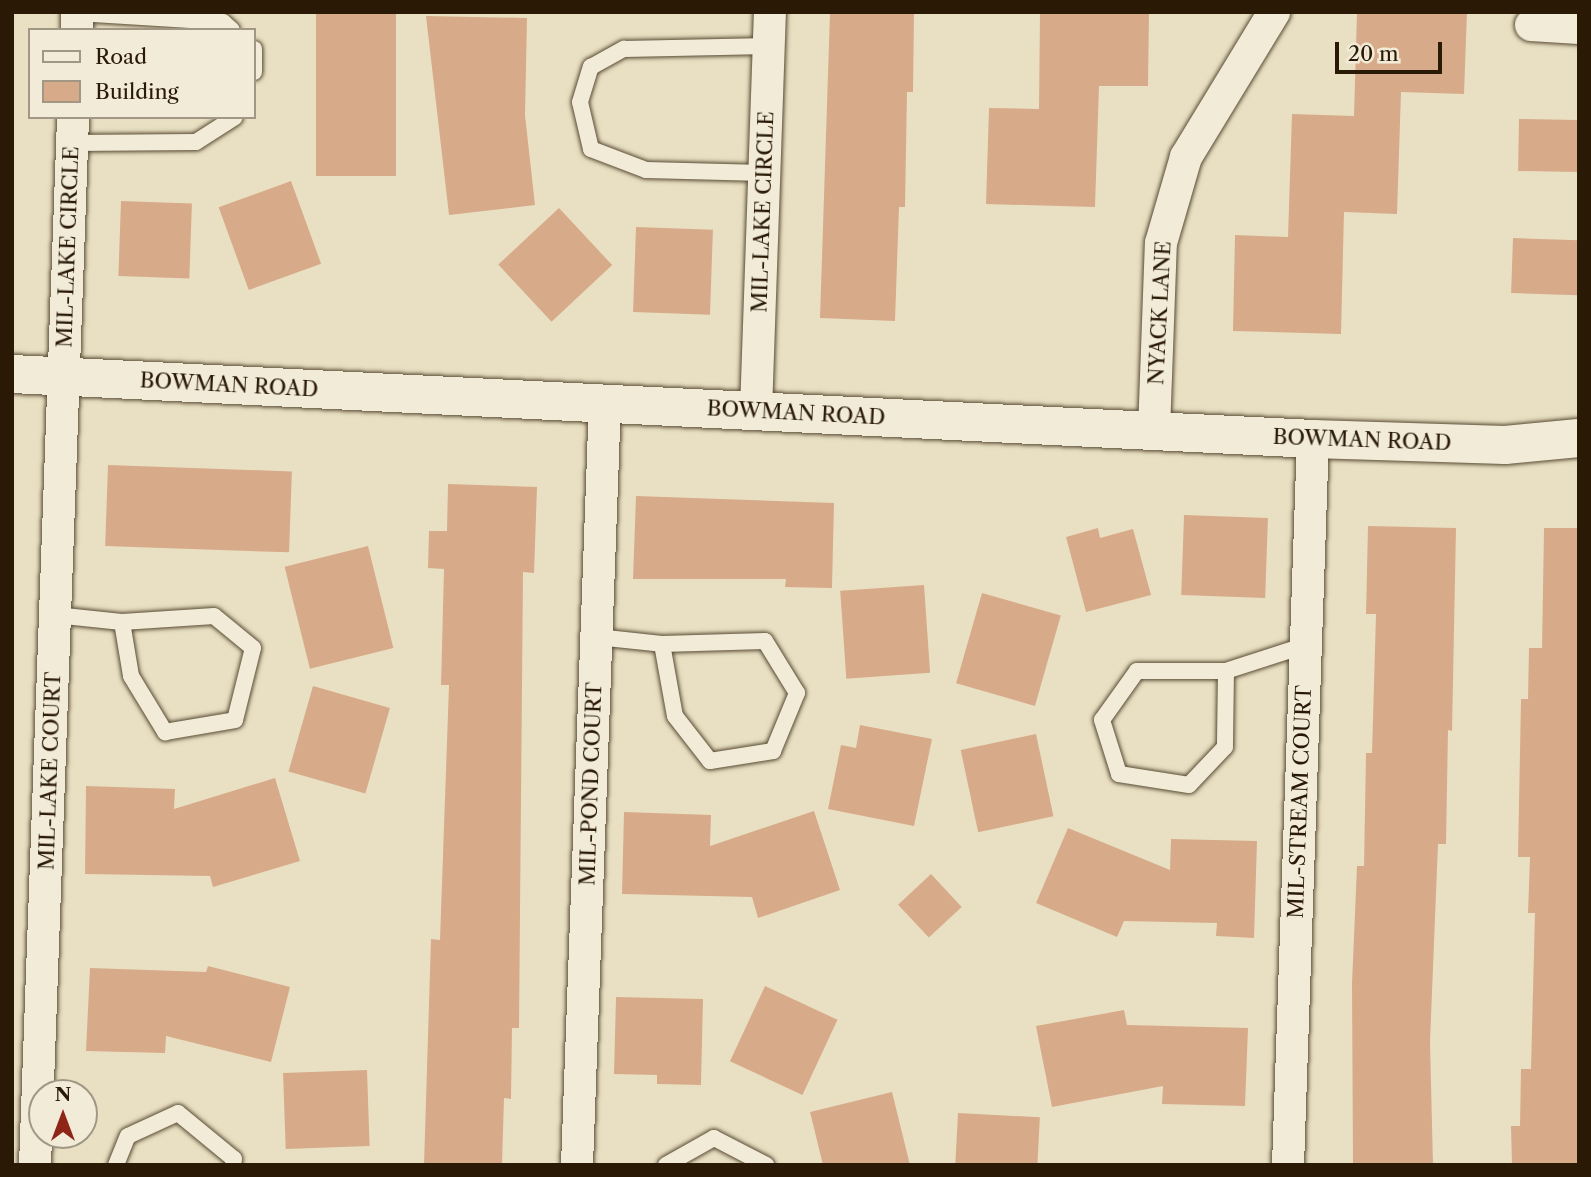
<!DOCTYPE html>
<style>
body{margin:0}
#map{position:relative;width:1591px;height:1177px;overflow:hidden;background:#e9e0c3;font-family:"Libre Caslon Text",serif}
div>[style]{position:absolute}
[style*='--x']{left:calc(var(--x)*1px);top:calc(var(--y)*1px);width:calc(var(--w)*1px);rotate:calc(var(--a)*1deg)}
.building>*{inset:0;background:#d7ab89;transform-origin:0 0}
.roads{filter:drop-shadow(0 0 2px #594b34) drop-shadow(0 0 2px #594b34)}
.service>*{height:16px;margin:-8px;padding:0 8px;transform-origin:8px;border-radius:8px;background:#f1ebd8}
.minor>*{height:32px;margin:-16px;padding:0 16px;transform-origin:16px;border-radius:16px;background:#f1ebd8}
.tertiary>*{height:38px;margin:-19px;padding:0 19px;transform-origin:19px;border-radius:19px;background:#f1ebd8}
span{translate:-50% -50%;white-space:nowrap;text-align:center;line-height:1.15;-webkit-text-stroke:7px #f1ebd8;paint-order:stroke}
.street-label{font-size:21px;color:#291905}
.frame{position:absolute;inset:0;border:14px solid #291905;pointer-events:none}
.legend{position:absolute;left:28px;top:28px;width:228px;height:91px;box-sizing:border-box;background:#f1ebd8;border:2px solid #a19784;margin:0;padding:9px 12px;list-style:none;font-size:21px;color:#291905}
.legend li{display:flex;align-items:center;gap:14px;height:35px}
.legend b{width:35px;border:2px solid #a19784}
.north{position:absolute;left:28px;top:1079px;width:70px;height:70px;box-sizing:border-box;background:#f1ebd8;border:2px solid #a19784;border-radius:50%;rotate:0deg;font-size:19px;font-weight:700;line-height:28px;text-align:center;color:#291905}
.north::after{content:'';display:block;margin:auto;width:24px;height:32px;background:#8f2418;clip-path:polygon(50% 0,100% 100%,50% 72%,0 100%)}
.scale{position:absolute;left:1335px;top:42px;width:107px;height:32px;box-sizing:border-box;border:4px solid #291905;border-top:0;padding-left:9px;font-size:21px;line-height:24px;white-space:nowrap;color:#291905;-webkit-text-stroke:5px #f1ebd8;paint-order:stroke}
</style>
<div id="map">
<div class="building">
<i style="left:316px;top:12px;width:80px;height:164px"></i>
<i style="clip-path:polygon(1040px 12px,1149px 12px,1148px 86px,1099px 86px,1095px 207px,986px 204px,989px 108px,1039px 109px)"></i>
<i style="clip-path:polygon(1357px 12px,1467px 12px,1464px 94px,1401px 92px,1397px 214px,1344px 212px,1341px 334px,1233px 331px,1235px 235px,1288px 237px,1292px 114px,1354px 116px)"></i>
<i style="clip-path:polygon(830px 13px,914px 14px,913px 92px,907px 92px,905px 207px,899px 207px,895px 321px,820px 318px)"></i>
<i style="clip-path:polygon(426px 16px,527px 18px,525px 115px,535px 205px,449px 215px)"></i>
<i style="left:1519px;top:119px;width:60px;height:52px;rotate:1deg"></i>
<i style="left:291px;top:181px;width:88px;height:77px;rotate:70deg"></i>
<i style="left:121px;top:201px;width:71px;height:75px;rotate:2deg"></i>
<i style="left:559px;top:208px;width:78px;height:83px;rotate:47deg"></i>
<i style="left:636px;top:227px;width:77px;height:85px;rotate:2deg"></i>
<i style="left:1513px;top:238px;width:66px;height:55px;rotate:2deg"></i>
<i style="left:108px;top:465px;width:184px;height:81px;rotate:2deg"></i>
<i style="clip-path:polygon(448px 484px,537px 487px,534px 573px,523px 572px,519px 1028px,512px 1028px,511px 1099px,504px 1098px,502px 1165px,424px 1165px,431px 939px,440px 940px,449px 685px,441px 685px,444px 569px,428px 568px,429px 531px,447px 531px)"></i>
<i style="clip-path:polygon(636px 496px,834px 503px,832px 588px,785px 587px,786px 579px,633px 579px)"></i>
<i style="left:1184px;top:515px;width:84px;height:80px;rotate:2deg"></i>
<i style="clip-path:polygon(1368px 526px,1456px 528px,1452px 731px,1448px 730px,1446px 844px,1438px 844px,1430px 1042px,1433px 1165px,1353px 1165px,1352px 983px,1357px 866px,1364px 866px,1366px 753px,1372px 753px,1376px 614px,1366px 614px)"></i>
<i style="clip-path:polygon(1098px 528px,1100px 538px,1133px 529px,1151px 595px,1086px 612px,1066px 537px)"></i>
<i style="clip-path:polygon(1544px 528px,1579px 528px,1579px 1165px,1512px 1165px,1511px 1126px,1520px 1126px,1521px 1069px,1531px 1069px,1535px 913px,1528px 913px,1530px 857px,1518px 857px,1521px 699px,1528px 699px,1529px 648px,1542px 648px)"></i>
<i style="left:368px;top:546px;width:105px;height:86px;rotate:76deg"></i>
<i style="left:924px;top:585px;width:88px;height:84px;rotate:86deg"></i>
<i style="left:982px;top:593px;width:82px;height:94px;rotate:16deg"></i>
<i style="left:313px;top:686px;width:80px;height:89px;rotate:16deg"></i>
<i style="clip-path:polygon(860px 725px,932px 739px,914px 826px,828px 809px,841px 745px,856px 748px)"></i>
<i style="left:1036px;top:734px;width:84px;height:77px;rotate:78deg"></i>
<i style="clip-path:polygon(275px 778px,300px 861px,213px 887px,210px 876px,85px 874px,86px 786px,175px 789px,174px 809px)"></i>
<i style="clip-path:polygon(814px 811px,840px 890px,758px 918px,752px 897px,622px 894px,624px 812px,711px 815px,710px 846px)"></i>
<i style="clip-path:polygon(1068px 828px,1170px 870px,1171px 839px,1257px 841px,1254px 938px,1216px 936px,1217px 923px,1124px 921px,1117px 937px,1036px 903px)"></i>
<i style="left:931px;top:874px;width:45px;height:45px;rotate:47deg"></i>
<i style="clip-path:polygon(208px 966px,290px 987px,271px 1062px,166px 1036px,165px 1053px,86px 1051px,90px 968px,206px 972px)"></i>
<i style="left:765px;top:986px;width:80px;height:83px;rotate:25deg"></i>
<i style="clip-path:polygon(616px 997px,703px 999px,701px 1085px,657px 1084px,657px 1075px,614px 1074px)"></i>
<i style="clip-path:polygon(1124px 1010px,1127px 1025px,1248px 1028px,1245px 1106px,1162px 1104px,1163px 1086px,1052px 1107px,1036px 1026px)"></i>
<i style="left:367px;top:1070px;width:76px;height:84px;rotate:88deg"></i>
<i style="clip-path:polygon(892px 1092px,910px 1165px,823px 1165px,810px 1112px)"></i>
<i style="left:958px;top:1113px;width:82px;height:52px;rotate:3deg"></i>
</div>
<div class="roads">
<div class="service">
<i style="--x:77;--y:13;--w:146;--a:3.5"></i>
<i style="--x:223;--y:22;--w:12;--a:42"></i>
<i style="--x:254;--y:49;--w:23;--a:90"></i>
<i style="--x:73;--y:143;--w:123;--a:-0.5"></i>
<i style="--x:196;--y:142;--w:46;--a:-32.7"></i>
<i style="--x:764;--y:173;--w:118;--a:-178.5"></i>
<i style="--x:646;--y:170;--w:59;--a:-159.1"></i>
<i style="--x:591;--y:149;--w:48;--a:-103.2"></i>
<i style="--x:580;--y:102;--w:37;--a:-73"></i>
<i style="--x:591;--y:67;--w:38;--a:-29"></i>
<i style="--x:624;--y:49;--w:145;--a:-1.2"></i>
<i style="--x:55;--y:615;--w:67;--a:6"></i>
<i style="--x:122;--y:622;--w:55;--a:80.5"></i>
<i style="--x:131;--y:676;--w:66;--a:58.7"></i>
<i style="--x:165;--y:732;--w:71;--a:-9.7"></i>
<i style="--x:235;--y:720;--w:74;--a:-76"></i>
<i style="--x:253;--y:648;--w:50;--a:-140.6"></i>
<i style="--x:214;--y:616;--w:92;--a:176.3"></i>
<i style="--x:597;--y:637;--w:65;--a:6.1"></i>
<i style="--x:662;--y:644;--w:73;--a:79.8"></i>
<i style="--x:675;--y:716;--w:57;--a:52.1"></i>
<i style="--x:710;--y:761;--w:64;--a:-9"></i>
<i style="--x:773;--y:751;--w:63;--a:-67.5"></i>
<i style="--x:797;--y:693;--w:61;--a:-121.6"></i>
<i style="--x:765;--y:641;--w:103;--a:178.3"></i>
<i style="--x:1226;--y:671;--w:76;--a:90.8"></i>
<i style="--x:1225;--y:747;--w:52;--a:133.5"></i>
<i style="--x:1189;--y:785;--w:71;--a:-171.1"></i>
<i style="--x:1119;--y:774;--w:57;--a:-107.5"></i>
<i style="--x:1102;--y:720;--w:60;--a:-54.5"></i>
<i style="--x:1137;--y:671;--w:89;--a:0"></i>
<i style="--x:1226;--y:671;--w:84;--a:-18"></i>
<i style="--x:116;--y:1165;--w:31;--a:-68"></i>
<i style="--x:128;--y:1136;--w:55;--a:-24.7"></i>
<i style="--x:178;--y:1113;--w:72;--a:39.4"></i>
<i style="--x:234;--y:1159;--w:6;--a:99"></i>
<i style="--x:666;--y:1165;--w:55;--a:-29.4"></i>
<i style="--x:714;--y:1138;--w:59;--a:27.4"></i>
</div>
<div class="minor">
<i style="--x:1531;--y:25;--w:48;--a:3.6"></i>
<i style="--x:77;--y:30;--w:18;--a:-90"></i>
<i style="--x:756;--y:411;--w:399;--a:-88"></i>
<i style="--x:1154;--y:431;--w:188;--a:-87.9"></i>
<i style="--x:1161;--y:243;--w:90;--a:-73.8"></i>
<i style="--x:1186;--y:157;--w:170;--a:-58.7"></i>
<i style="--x:35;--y:1165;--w:1049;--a:-87.92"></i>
<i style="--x:577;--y:1165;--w:763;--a:-87.9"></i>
<i style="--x:1288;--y:1165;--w:726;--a:-88.03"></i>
</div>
<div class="tertiary">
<i style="--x:12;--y:374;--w:1303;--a:2.86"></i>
<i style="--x:1313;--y:439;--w:192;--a:1.8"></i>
<i style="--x:1505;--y:445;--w:74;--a:-5.4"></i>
</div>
</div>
<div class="street-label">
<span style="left:763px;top:212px;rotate:-88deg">MIL-LAKE CIRCLE</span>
<span style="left:68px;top:247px;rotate:-88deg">MIL-LAKE CIRCLE</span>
<span style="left:1160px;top:313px;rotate:-87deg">NYACK LANE</span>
<span style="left:229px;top:385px;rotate:3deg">BOWMAN ROAD</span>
<span style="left:796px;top:413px;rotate:3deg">BOWMAN ROAD</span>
<span style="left:1362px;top:440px;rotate:2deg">BOWMAN ROAD</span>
<span style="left:50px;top:771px;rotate:-88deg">MIL-LAKE COURT</span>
<span style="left:591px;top:784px;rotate:-88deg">MIL-POND COURT</span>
<span style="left:1300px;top:802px;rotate:-88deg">MIL-STREAM COURT</span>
</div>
<div class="frame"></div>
<ul class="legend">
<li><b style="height:9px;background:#f1ebd8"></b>Road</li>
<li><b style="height:19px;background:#d7ab89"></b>Building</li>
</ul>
<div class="north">N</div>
<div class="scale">20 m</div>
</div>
